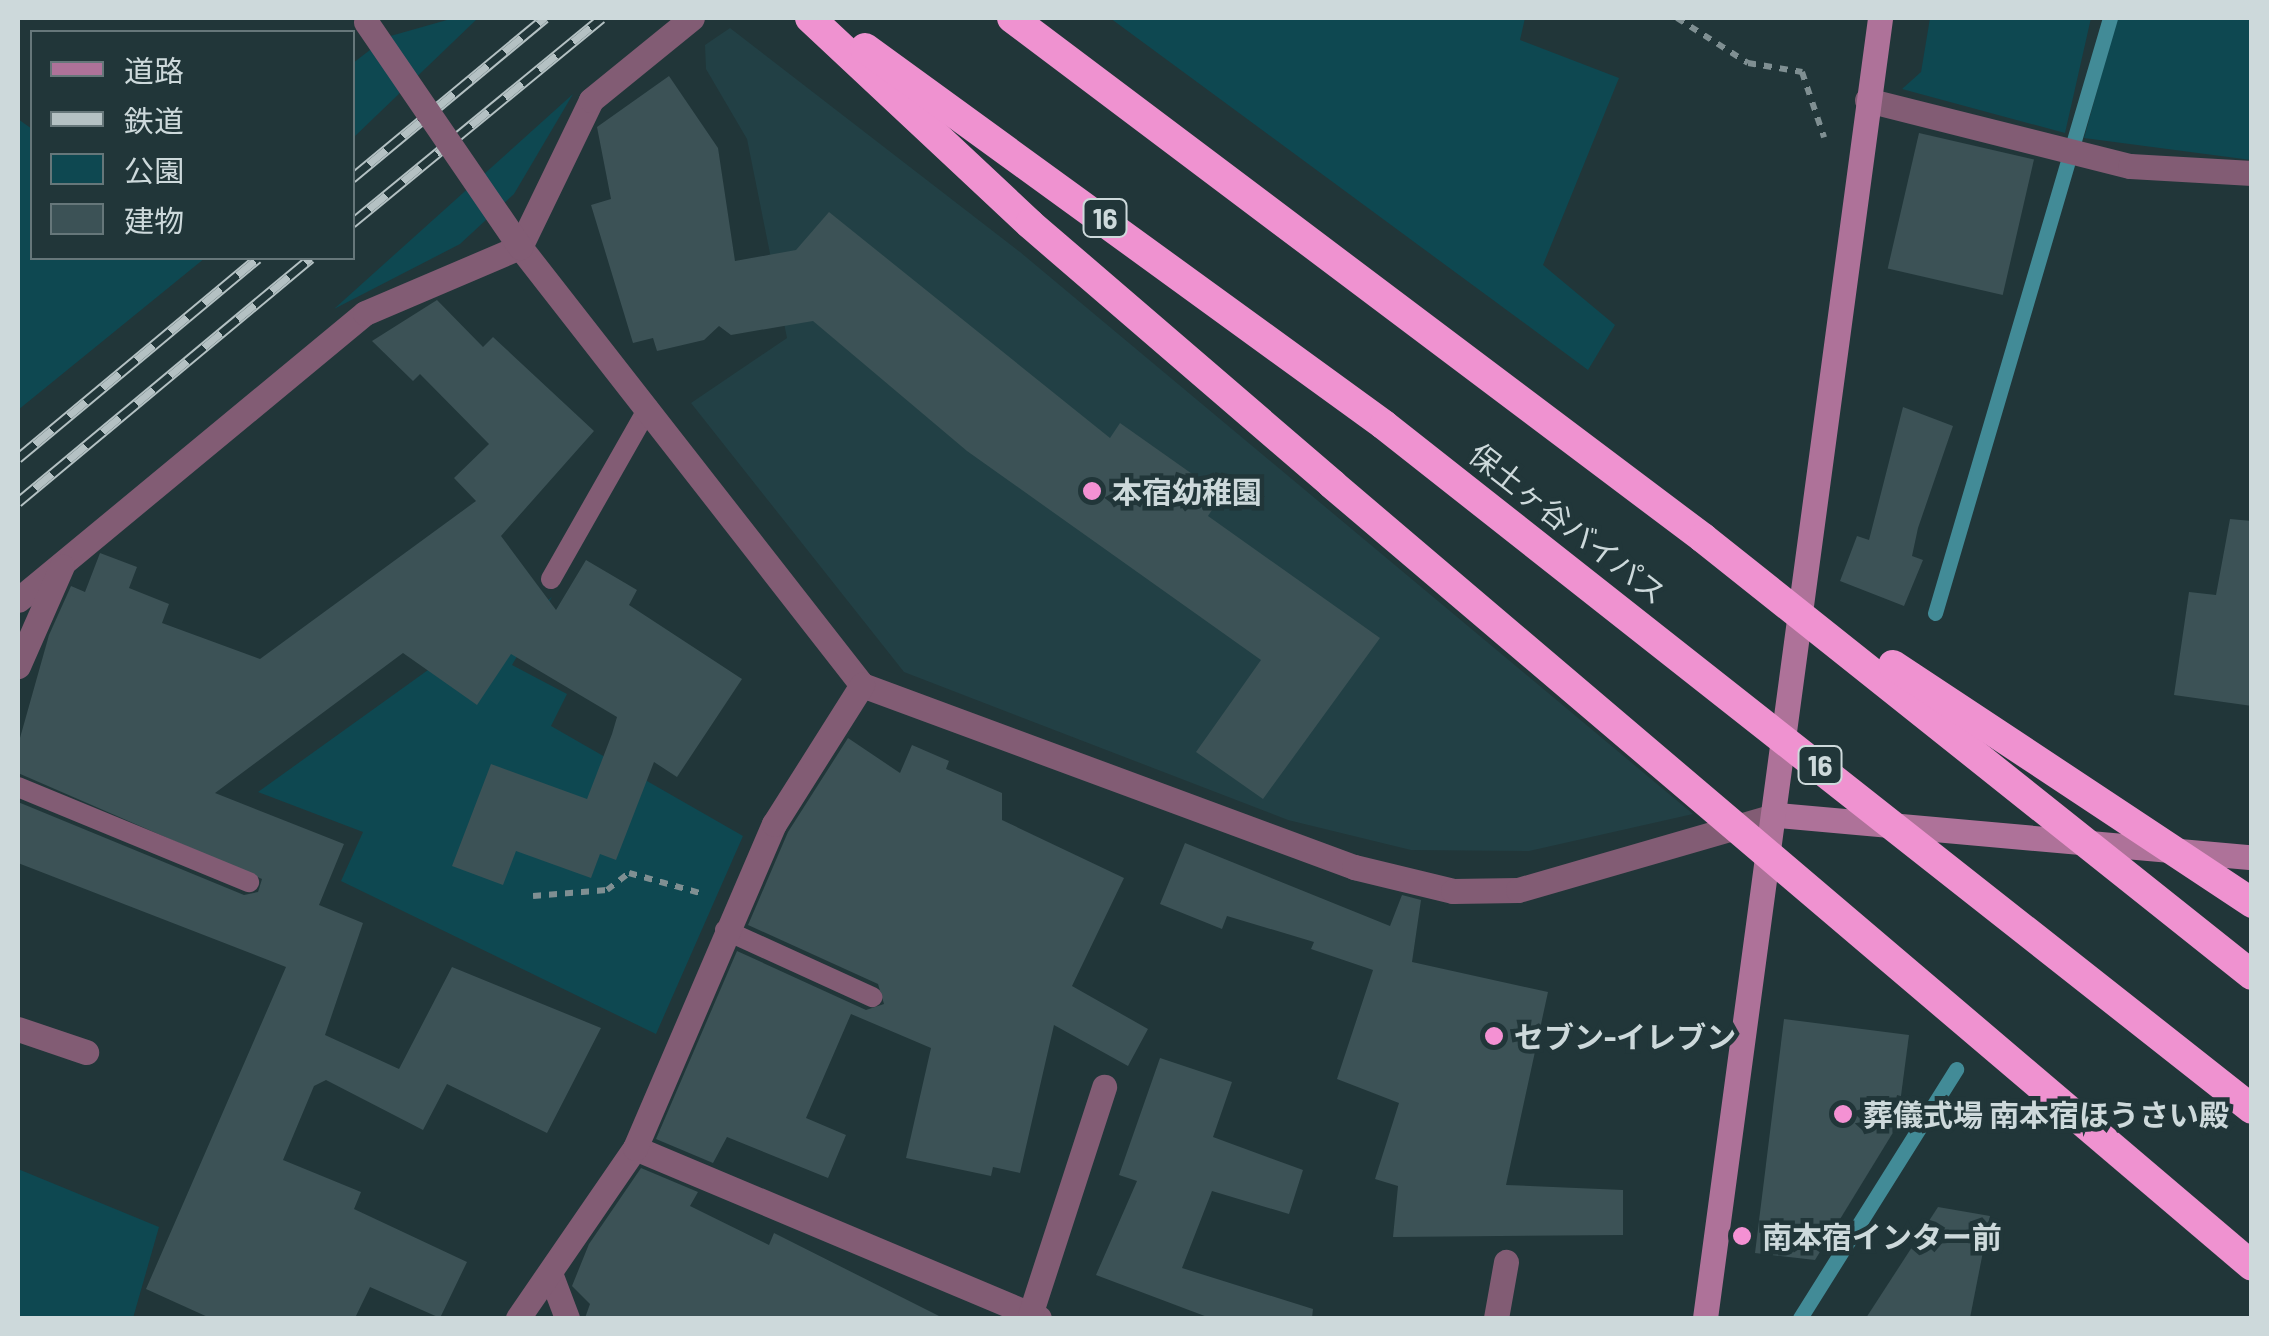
<!DOCTYPE html>
<meta charset="utf-8">
<style>
body{margin:0}
#map{position:relative;width:2269px;height:1336px;overflow:hidden;background:#213639;font-family:Barlow,"Noto Sans JP",sans-serif}
div>[style]{position:absolute}
[style*='--x']{left:calc(var(--x)*1px);top:calc(var(--y)*1px);width:calc(var(--w)*1px);rotate:calc(var(--a)*1deg)}
.built>*{inset:0;background:#224045}
.green>*{inset:0;background:#0e4851}
.stream>*{height:15px;margin:-7.5px;padding:0 7.5px;transform-origin:7.5px;border-radius:7.5px;background:#428b97}
.building>*{inset:0;background:#3c5256;transform-origin:0 0}
.path>*{height:6px;margin-top:-3px;transform-origin:0;background:repeating-linear-gradient(90deg,#7f8f92 0 8px,transparent 0 16px)}
.lane>*{height:20px;margin:-10px;padding:0 10px;transform-origin:10px;border-radius:10px;background:#825c74}
.street>*{height:25px;margin:-12.5px;padding:0 12.5px;transform-origin:12.5px;border-radius:12.5px;background:#825c74}
.secondary>*{height:25px;margin:-12.5px;padding:0 12.5px;transform-origin:12.5px;border-radius:12.5px;background:#ae7299}
.highway>*{height:30px;margin:-15px;padding:0 15px;transform-origin:15px;border-radius:15px;background:#ef92d0}
.rail>*{height:11px;margin-top:-5.5px;transform-origin:0;background:repeating-linear-gradient(90deg,#213639 0 22px,#b4c1c3 0 44px);box-sizing:border-box;border-block:2px solid #b4c1c3}
.street-bridge>*{height:25px;margin:-12.5px;padding:0 12.5px;transform-origin:12.5px;border-radius:12.5px;background:#825c74}
.highway-bridge>*{height:30px;margin:-15px;padding:0 15px;transform-origin:15px;border-radius:15px;background:#ef92d0}
.dots>*{width:28px;height:28px;translate:-50% -50%;box-sizing:border-box;border:5px solid #213639;border-radius:50%}
span{translate:-50% -50%;white-space:nowrap;text-align:center;line-height:1.15;-webkit-text-stroke:9px #213639;paint-order:stroke}
.shield-label span{padding:2px 8px;background:#213639;border:2px solid;border-radius:8px;-webkit-text-stroke-width:0}
.shield-label{font-size:28px;color:#cdd9db;font-weight:700}
.poi-label{font-size:30px;color:#cdd9db;font-weight:700}
.left{translate:0 -50%;text-align:left}
.street-label{font-size:30px;color:#cdd9db}
.frame{position:absolute;inset:0;border:20px solid #cdd9db;pointer-events:none}
.legend{position:absolute;left:30px;top:30px;width:325px;height:230px;box-sizing:border-box;background:#213639;border:2px solid #66777a;margin:0;padding:12px 18px;list-style:none;font-size:30px;color:#cdd9db}
.legend li{display:flex;align-items:center;gap:20px;height:50px}
.legend b{width:50px;border:2px solid #66777a}
</style>
<div id="map">
<div class="built">
<i style="clip-path:polygon(730px 28px,1020px 252px,1693px 814px,1529px 851px,1411px 850px,1288px 820px,904px 672px,691px 403px,787px 338px,747px 139px,706px 69px,705px 45px)"></i>
</div>
<div class="green">
<i style="clip-path:polygon(454px 18px,478px 18px,353px 138px,353px 63px,387px 37px)"></i>
<i style="clip-path:polygon(1110px 18px,1525px 18px,1520px 40px,1619px 78px,1543px 265px,1615px 325px,1588px 370px)"></i>
<i style="clip-path:polygon(1930px 18px,2091px 18px,2065px 133px,1902px 89px,1921px 72px)"></i>
<i style="clip-path:polygon(2117px 18px,2251px 18px,2251px 160px,2084px 138px)"></i>
<i style="clip-path:polygon(573px 94px,514px 194px,460px 244px,334px 309px)"></i>
<i style="clip-path:polygon(18px 119px,32px 129px,32px 258px,205px 258px,18px 410px)"></i>
<i style="clip-path:polygon(552px 597px,512px 665px,567px 694px,551px 726px,743px 836px,656px 1034px,341px 881px,363px 832px,258px 792px,481px 632px,515px 627px)"></i>
<i style="clip-path:polygon(18px 1169px,159px 1227px,133px 1318px,18px 1318px)"></i>
</div>
<div class="stream">
<i style="--x:1935;--y:613;--w:620;--a:-73.61"></i>
<i style="--x:1800;--y:1318;--w:294;--a:-57.9"></i>
</div>
<div class="building">
<i style="clip-path:polygon(669px 76px,718px 148px,735px 261px,796px 250px,829px 212px,1110px 438px,1120px 423px,1222px 495px,1208px 516px,1380px 638px,1263px 799px,1196px 752px,1261px 660px,967px 451px,813px 321px,731px 335px,719px 326px,704px 340px,657px 351px,653px 338px,633px 343px,591px 205px,611px 199px,597px 127px)"></i>
<i style="left:1919px;top:133px;width:118px;height:139px;rotate:13deg"></i>
<i style="clip-path:polygon(437px 300px,483px 347px,493px 337px,594px 431px,501px 536px,556px 610px,586px 560px,637px 590px,629px 605px,742px 679px,677px 777px,654px 762px,616px 860px,600px 854px,591px 878px,516px 851px,503px 885px,452px 866px,491px 764px,587px 799px,612px 734px,617px 717px,511px 654px,477px 705px,403px 653px,215px 793px,344px 844px,319px 905px,363px 923px,325px 1035px,399px 1069px,452px 967px,601px 1028px,547px 1133px,447px 1084px,423px 1130px,326px 1080px,314px 1086px,283px 1160px,361px 1192px,354px 1209px,467px 1262px,440px 1318px,370px 1287px,355px 1318px,210px 1318px,146px 1289px,286px 967px,18px 863px,18px 802px,244px 895px,258px 892px,262px 879px,18px 773px,18px 745px,49px 635px,71px 586px,85px 592px,100px 553px,137px 567px,129px 588px,169px 604px,162px 623px,260px 659px,476px 501px,454px 478px,489px 444px,420px 374px,413px 381px,372px 341px)"></i>
<i style="clip-path:polygon(1903px 407px,1953px 426px,1918px 528px,1912px 556px,1923px 560px,1904px 606px,1840px 581px,1857px 536px,1869px 540px)"></i>
<i style="clip-path:polygon(2230px 519px,2252px 521px,2252px 706px,2174px 695px,2189px 592px,2216px 595px)"></i>
<i style="clip-path:polygon(848px 738px,900px 773px,912px 745px,949px 761px,946px 769px,1002px 793px,1002px 820px,1124px 878px,1072px 986px,1148px 1029px,1128px 1066px,1054px 1025px,1020px 1173px,993px 1167px,991px 1176px,906px 1158px,931px 1048px,851px 1014px,806px 1118px,846px 1135px,828px 1178px,727px 1137px,713px 1163px,656px 1139px,737px 951px,866px 1010px,884px 1004px,878px 984px,748px 925px,788px 832px)"></i>
<i style="clip-path:polygon(1185px 843px,1390px 926px,1402px 895px,1421px 900px,1412px 962px,1548px 992px,1506px 1185px,1623px 1190px,1623px 1235px,1393px 1237px,1398px 1186px,1375px 1179px,1399px 1103px,1337px 1079px,1373px 970px,1311px 949px,1314px 942px,1227px 916px,1222px 929px,1160px 904px)"></i>
<i style="clip-path:polygon(1784px 1019px,1909px 1035px,1897px 1126px,1815px 1260px,1755px 1253px)"></i>
<i style="clip-path:polygon(1160px 1058px,1232px 1082px,1213px 1137px,1303px 1170px,1289px 1214px,1212px 1191px,1182px 1268px,1313px 1309px,1312px 1318px,1210px 1318px,1096px 1275px,1137px 1181px,1119px 1175px)"></i>
<i style="clip-path:polygon(641px 1168px,698px 1192px,690px 1206px,769px 1245px,774px 1233px,943px 1318px,585px 1318px,590px 1304px,572px 1286px,589px 1244px)"></i>
<i style="clip-path:polygon(1938px 1207px,1990px 1216px,1970px 1318px,1866px 1318px)"></i>
</div>
<div class="path">
<i style="--x:1677;--y:18;--w:84;--a:32.4"></i>
<i style="--x:1748;--y:63;--w:55;--a:9.5"></i>
<i style="--x:1802;--y:72;--w:69;--a:71.3"></i>
<i style="--x:533;--y:896;--w:74;--a:-4.6"></i>
<i style="--x:607;--y:890;--w:28;--a:-38"></i>
<i style="--x:629;--y:873;--w:77;--a:15.8"></i>
</div>
<div class="lane">
<i style="--x:551;--y:579;--w:197;--a:-60.4"></i>
<i style="--x:18;--y:787;--w:250;--a:22.4"></i>
<i style="--x:725;--y:930;--w:162;--a:24.5"></i>
</div>
<div class="street">
<i style="--x:1867;--y:100;--w:271;--a:14.1"></i>
<i style="--x:2130;--y:166;--w:122;--a:3.3"></i>
<i style="--x:520;--y:247;--w:556;--a:52.02"></i>
<i style="--x:862;--y:685;--w:525;--a:20.3"></i>
<i style="--x:1354;--y:867;--w:102;--a:13.6"></i>
<i style="--x:1453;--y:891;--w:65;--a:-0.9"></i>
<i style="--x:1518;--y:890;--w:270;--a:-16.1"></i>
<i style="--x:18;--y:600;--w:450;--a:-39.6"></i>
<i style="--x:365;--y:313;--w:168;--a:-23.1"></i>
<i style="--x:520;--y:247;--w:163;--a:-64.2"></i>
<i style="--x:591;--y:100;--w:130;--a:-39.1"></i>
<i style="--x:18;--y:666;--w:109;--a:-66.3"></i>
<i style="--x:18;--y:1029;--w:72;--a:18.7"></i>
<i style="--x:635;--y:1148;--w:438;--a:22.8"></i>
<i style="--x:550;--y:1273;--w:48;--a:69.3"></i>
<i style="--x:1030;--y:1315;--w:240;--a:-72"></i>
<i style="--x:518;--y:1318;--w:206;--a:-55.5"></i>
<i style="--x:635;--y:1148;--w:353;--a:-66.8"></i>
<i style="--x:774;--y:824;--w:165;--a:-57.7"></i>
<i style="--x:1496;--y:1318;--w:57;--a:-79.9"></i>
</div>
<div class="secondary">
<i style="--x:1777;--y:815;--w:477;--a:5.1"></i>
<i style="--x:1705;--y:1318;--w:1312;--a:-82.33"></i>
</div>
<div class="highway">
<i style="--x:810;--y:18;--w:301;--a:43.1"></i>
<i style="--x:1030;--y:224;--w:399;--a:40.7"></i>
<i style="--x:1012;--y:18;--w:865;--a:36.96"></i>
<i style="--x:865;--y:48;--w:641;--a:35.99"></i>
</div>
<div class="rail">
<i style="--x:352;--y:178;--w:251;--a:-39.7"></i>
<i style="--x:352;--y:223;--w:323;--a:-39.4"></i>
<i style="--x:18;--y:458;--w:312;--a:-39.8"></i>
<i style="--x:18;--y:502;--w:381;--a:-39.8"></i>
</div>
<div class="street-bridge">
<i style="--x:366;--y:22;--w:273;--a:55.6"></i>
</div>
<div class="highway-bridge">
<i style="--x:1384;--y:425;--w:1105;--a:38.24"></i>
<i style="--x:1332;--y:484;--w:1207;--a:40.36"></i>
<i style="--x:1703;--y:538;--w:702;--a:38.52"></i>
<i style="--x:1893;--y:665;--w:431;--a:33.5"></i>
</div>
<div class="dots">
<i style="left:1092px;top:491px;background:#f491d3"></i>
<i style="left:1494px;top:1036px;background:#f491d3"></i>
<i style="left:1843px;top:1114px;background:#f491d3"></i>
<i style="left:1742px;top:1236px;background:#f491d3"></i>
</div>
<div class="shield-label">
<span style="left:1105px;top:218px">16</span>
<span style="left:1820px;top:765px">16</span>
</div>
<div class="poi-label">
<span class="left" style="left:1112px;top:491px">本宿幼稚園</span>
<span class="left" style="left:1514px;top:1036px">セブン-イレブン</span>
<span class="left" style="left:1863px;top:1114px">葬儀式場 南本宿ほうさい殿</span>
<span class="left" style="left:1762px;top:1236px">南本宿インター前</span>
</div>
<div class="street-label">
<span style="left:1568px;top:523px;rotate:38deg">保土ヶ谷バイパス</span>
</div>
<div class="frame"></div>
<ul class="legend">
<li><b style="height:12px;background:#ae7299"></b>道路</li>
<li><b style="height:12px;background:#b4c1c3"></b>鉄道</li>
<li><b style="height:28px;background:#0e4851"></b>公園</li>
<li><b style="height:28px;background:#3c5256"></b>建物</li>
</ul>
</div>
